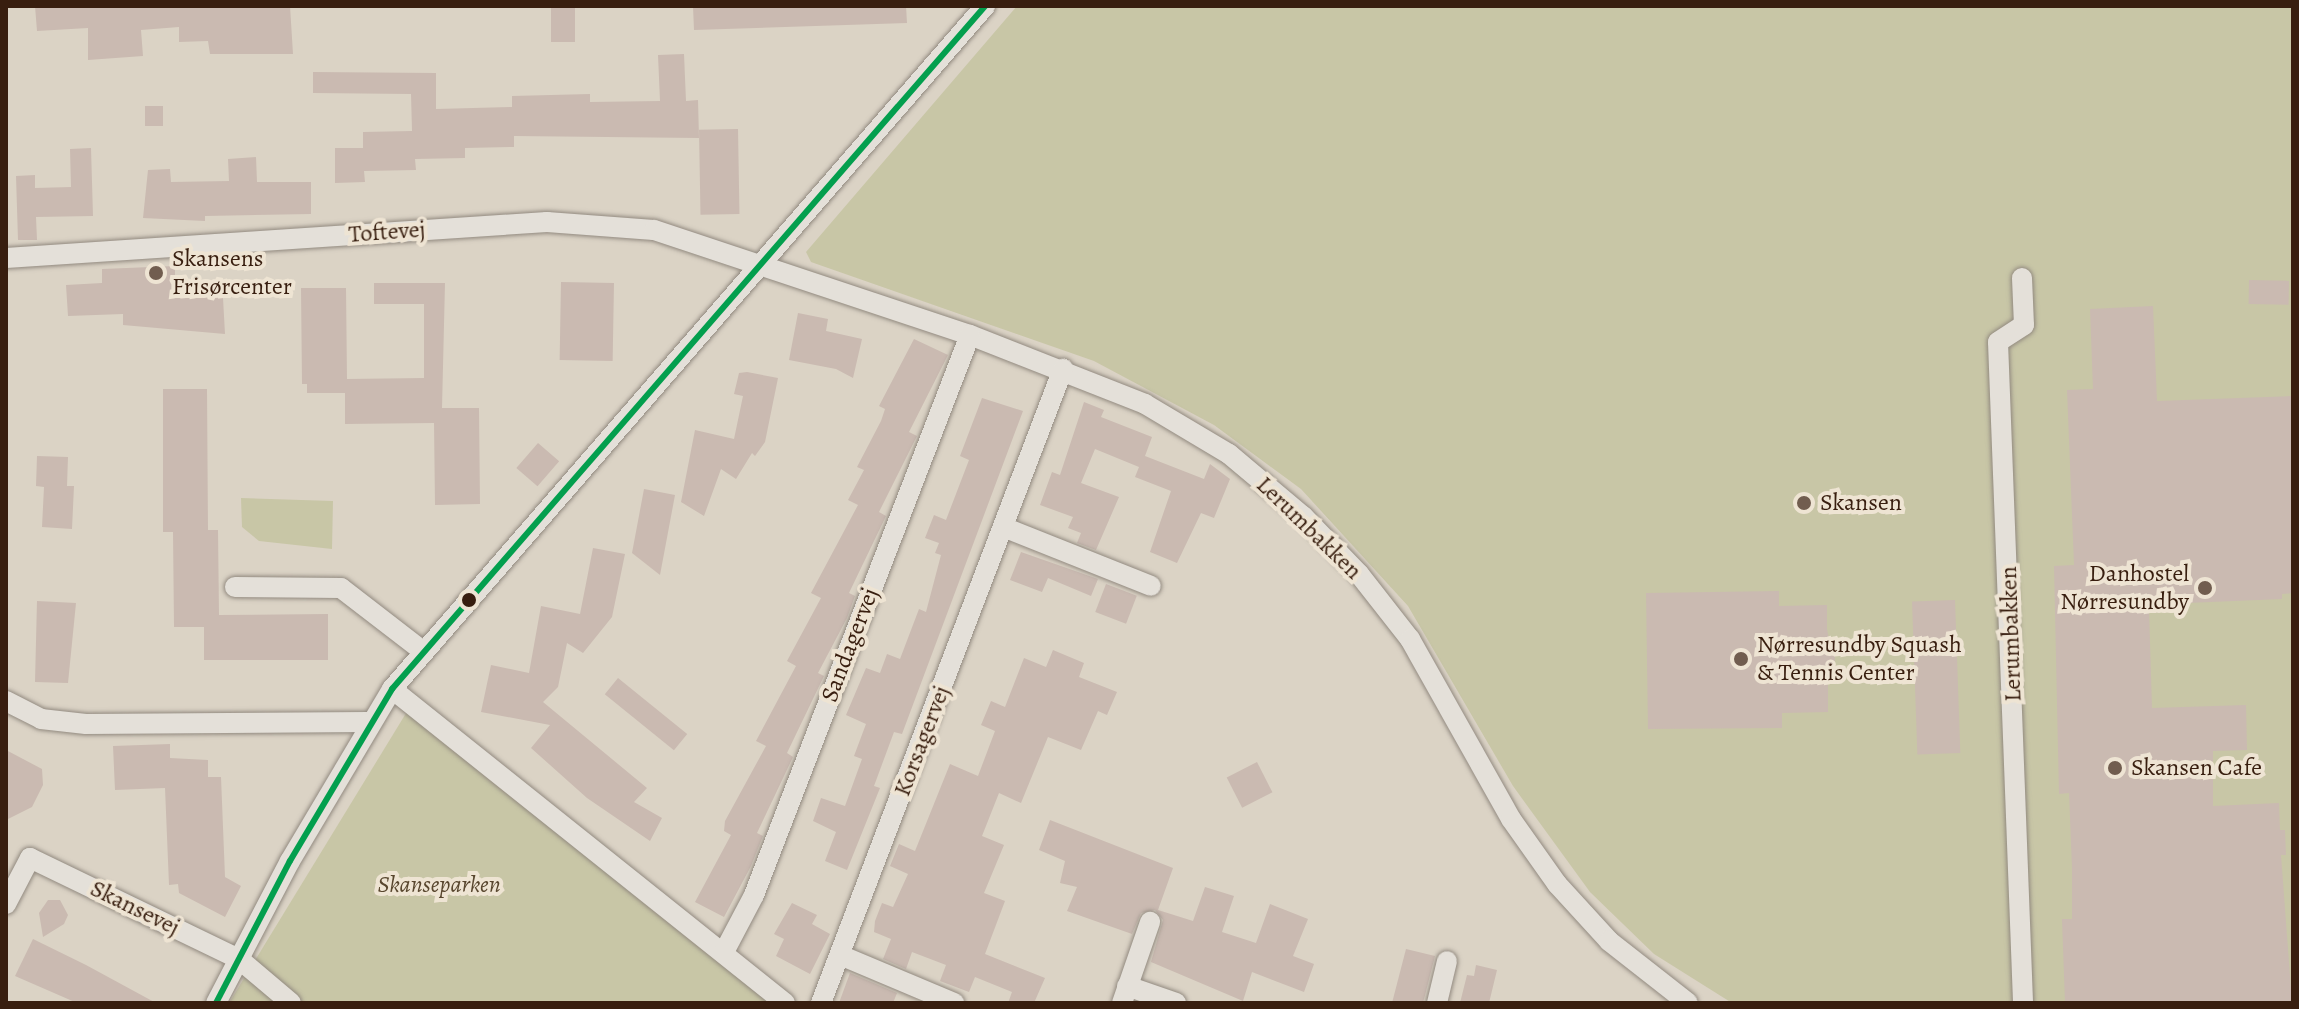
<!DOCTYPE html>
<meta charset="utf-8">
<style>
body{margin:0}
#map{position:relative;width:2299px;height:1009px;overflow:hidden;background:#dbd3c5;font-family:Alegreya,serif}
div>[style]{position:absolute}
[style*='--x']{left:calc(var(--x)*1px);top:calc(var(--y)*1px);width:calc(var(--w)*1px);rotate:calc(var(--a)*1deg)}
.green>*{inset:0;background:#c8c6a6}
.building>*{inset:0;background:#cabab1;transform-origin:0 0}
.roads{filter:drop-shadow(0 0 2px #928a80) drop-shadow(0 0 2px #928a80)}
.street>*{height:20px;margin:-10px;padding:0 10px;transform-origin:10px;border-radius:10px;background:#e4e0d9}
.bus-1>*{height:6px;margin:-3px;padding:0 3px;transform-origin:3px;border-radius:3px;background:#039f4e}
.dots>*{width:22px;height:22px;translate:-50% -50%;box-sizing:border-box;border:4px solid #eee4d3;border-radius:50%}
span{translate:-50% -50%;white-space:nowrap;text-align:center;line-height:1.15;-webkit-text-stroke:8px #eee4d3;paint-order:stroke}
.street-label{font-size:24px;color:#381e0f}
.poi-label{font-size:24px;color:#381e0f}
.left{translate:0 -50%;text-align:left}
.right{translate:-100% -50%;text-align:right}
.park-label{font-size:24px;color:#58462e;font-style:italic}
.frame{position:absolute;inset:0;border:8px solid #381e0f;pointer-events:none}
</style>
<div id="map">
<div class="green">
<i style="clip-path:polygon(1017px 6px,2293px 6px,2293px 1003px,1732px 1003px,1654px 954px,1590px 892px,1513px 786px,1408px 606px,1301px 489px,1214px 425px,1094px 361px,811px 262px,806px 252px)"></i>
<i style="clip-path:polygon(241px 498px,333px 501px,332px 549px,259px 541px,242px 527px)"></i>
<i style="clip-path:polygon(408px 710px,769px 1003px,229px 1003px)"></i>
</div>
<div class="building">
<i style="clip-path:polygon(35px 6px,290px 6px,293px 54px,210px 54px,208px 41px,179px 42px,179px 27px,141px 30px,143px 56px,88px 60px,88px 28px,37px 31px)"></i>
<i style="left:551px;top:6px;width:24px;height:36px"></i>
<i style="clip-path:polygon(693px 6px,906px 6px,907px 23px,694px 30px)"></i>
<i style="clip-path:polygon(684px 54px,686px 101px,698px 100px,699px 138px,514px 136px,514px 147px,465px 148px,465px 158px,415px 159px,416px 170px,364px 171px,365px 182px,335px 183px,335px 148px,363px 148px,363px 132px,412px 131px,411px 94px,313px 93px,313px 72px,436px 73px,436px 109px,512px 107px,512px 96px,590px 94px,590px 102px,660px 101px,658px 55px)"></i>
<i style="left:145px;top:106px;width:18px;height:20px"></i>
<i style="left:738px;top:129px;width:85px;height:39px;rotate:89deg"></i>
<i style="clip-path:polygon(91px 148px,93px 216px,36px 217px,37px 240px,18px 240px,16px 176px,35px 175px,35px 188px,71px 187px,70px 149px)"></i>
<i style="clip-path:polygon(256px 157px,257px 182px,311px 182px,311px 214px,205px 216px,205px 221px,143px 218px,148px 170px,170px 169px,171px 182px,229px 181px,228px 159px)"></i>
<i style="clip-path:polygon(175px 266px,175px 283px,222px 280px,225px 334px,123px 325px,123px 314px,68px 316px,66px 285px,102px 283px,102px 269px)"></i>
<i style="left:2249px;top:280px;width:40px;height:24px;rotate:1deg"></i>
<i style="left:561px;top:282px;width:53px;height:78px;rotate:1deg"></i>
<i style="clip-path:polygon(374px 283px,445px 283px,442px 408px,479px 408px,480px 504px,435px 505px,434px 423px,345px 424px,345px 393px,307px 393px,307px 384px,302px 384px,301px 288px,346px 288px,347px 379px,424px 378px,424px 304px,374px 304px)"></i>
<i style="clip-path:polygon(2153px 306px,2157px 401px,2293px 396px,2293px 593px,2282px 594px,2282px 599px,2163px 604px,2163px 609px,2149px 609px,2152px 708px,2246px 705px,2247px 750px,2213px 751px,2213px 806px,2279px 803px,2280px 830px,2285px 830px,2286px 855px,2281px 855px,2292px 1003px,2065px 1003px,2062px 919px,2072px 919px,2072px 868px,2069px 793px,2059px 794px,2054px 566px,2074px 565px,2067px 390px,2093px 389px,2090px 309px)"></i>
<i style="clip-path:polygon(798px 313px,828px 319px,826px 331px,862px 339px,853px 378px,836px 369px,789px 360px)"></i>
<i style="clip-path:polygon(914px 339px,948px 355px,909px 432px,917px 436px,879px 512px,886px 516px,849px 593px,855px 596px,847px 618px,818px 673px,824px 676px,787px 753px,793px 757px,757px 833px,763px 836px,751px 866px,724px 917px,695px 902px,731px 835px,724px 831px,725px 821px,766px 746px,756px 741px,796px 666px,787px 661px,821px 598px,811px 593px,858px 505px,848px 500px,864px 470px,857px 467px,881px 421px,885px 409px,879px 406px)"></i>
<i style="clip-path:polygon(747px 372px,778px 378px,765px 442px,755px 456px,752px 453px,736px 479px,721px 469px,704px 516px,681px 502px,695px 430px,734px 439px,743px 396px,734px 394px,739px 373px)"></i>
<i style="clip-path:polygon(163px 389px,207px 389px,208px 530px,218px 530px,219px 615px,328px 614px,328px 660px,204px 660px,204px 627px,174px 627px,173px 532px,163px 532px)"></i>
<i style="clip-path:polygon(982px 398px,1023px 411px,902px 734px,894px 732px,874px 786px,880px 788px,847px 870px,825px 861px,836px 832px,813px 821px,821px 798px,845px 806px,862px 759px,854px 756px,866px 724px,846px 715px,866px 668px,880px 673px,887px 654px,900px 659px,919px 609px,926px 612px,941px 555px,935px 553px,939px 543px,925px 538px,934px 515px,946px 520px,969px 460px,960px 456px)"></i>
<i style="clip-path:polygon(1084px 402px,1104px 410px,1101px 417px,1152px 437px,1145px 456px,1204px 479px,1210px 464px,1230px 479px,1214px 518px,1201px 513px,1177px 563px,1150px 552px,1171px 491px,1135px 477px,1139px 467px,1095px 449px,1081px 483px,1119px 497px,1096px 550px,1077px 543px,1081px 533px,1068px 528px,1073px 517px,1040px 505px,1052px 472px,1060px 475px)"></i>
<i style="left:538px;top:443px;width:28px;height:33px;rotate:41deg"></i>
<i style="clip-path:polygon(37px 456px,68px 457px,67px 486px,74px 486px,72px 529px,42px 527px,44px 487px,36px 486px)"></i>
<i style="clip-path:polygon(644px 489px,675px 495px,660px 575px,632px 553px)"></i>
<i style="clip-path:polygon(593px 548px,625px 554px,612px 617px,583px 653px,567px 643px,558px 687px,543px 702px,647px 788px,634px 802px,662px 818px,650px 841px,587px 798px,531px 748px,550px 725px,481px 712px,491px 665px,529px 673px,541px 606px,580px 614px)"></i>
<i style="clip-path:polygon(1021px 552px,1098px 579px,1091px 596px,1048px 578px,1042px 592px,1010px 580px)"></i>
<i style="left:1106px;top:584px;width:33px;height:30px;rotate:21deg"></i>
<i style="clip-path:polygon(1779px 591px,1779px 606px,1827px 605px,1827px 629px,1830px 644px,1835px 643px,1835px 674px,1828px 674px,1828px 712px,1782px 713px,1782px 728px,1648px 729px,1646px 593px)"></i>
<i style="left:1955px;top:600px;width:153px;height:43px;rotate:88deg"></i>
<i style="clip-path:polygon(37px 601px,76px 603px,68px 683px,35px 682px)"></i>
<i style="clip-path:polygon(1053px 650px,1084px 663px,1079px 677px,1117px 692px,1107px 715px,1098px 711px,1081px 750px,1048px 737px,1021px 803px,999px 793px,982px 836px,1004px 845px,984px 893px,1005px 901px,985px 954px,1045px 978px,1034px 1003px,1008px 1003px,1012px 992px,975px 977px,969px 992px,940px 981px,946px 965px,912px 952px,906px 969px,883px 959px,891px 939px,874px 932px,875px 921px,882px 903px,893px 907px,908px 874px,890px 866px,899px 844px,915px 851px,950px 764px,978px 776px,995px 731px,981px 725px,991px 701px,1005px 707px,1024px 658px,1046px 667px)"></i>
<i style="left:618px;top:678px;width:89px;height:21px;rotate:39deg"></i>
<i style="clip-path:polygon(170px 744px,170px 758px,208px 760px,208px 777px,221px 777px,225px 877px,241px 886px,225px 917px,179px 893px,178px 884px,169px 885px,165px 788px,115px 790px,113px 746px)"></i>
<i style="clip-path:polygon(6px 750px,42px 769px,43px 785px,32px 807px,6px 820px)"></i>
<i style="left:1257px;top:762px;width:34px;height:34px;rotate:63deg"></i>
<i style="clip-path:polygon(1050px 820px,1173px 868px,1158px 910px,1193px 921px,1205px 887px,1234px 896px,1222px 932px,1256px 943px,1270px 904px,1308px 919px,1293px 956px,1314px 964px,1304px 992px,1252px 972px,1243px 1001px,1151px 962px,1163px 920px,1155px 910px,1141px 913px,1132px 934px,1067px 911px,1077px 887px,1060px 883px,1065px 861px,1039px 850px)"></i>
<i style="clip-path:polygon(48px 900px,60px 900px,68px 915px,64px 924px,43px 937px,39px 913px)"></i>
<i style="clip-path:polygon(792px 903px,817px 915px,812px 924px,830px 934px,810px 974px,776px 956px,784px 939px,774px 934px)"></i>
<i style="clip-path:polygon(33px 939px,86px 965px,156px 1003px,77px 1003px,15px 976px)"></i>
<i style="clip-path:polygon(1406px 949px,1435px 956px,1423px 1003px,1392px 1003px)"></i>
<i style="clip-path:polygon(1476px 965px,1497px 970px,1489px 1003px,1460px 1003px,1467px 975px,1474px 976px)"></i>
<i style="clip-path:polygon(850px 973px,897px 993px,893px 1003px,839px 1003px)"></i>
</div>
<div class="roads">
<div class="street">
<i style="--x:6;--y:258;--w:542;--a:-3.81"></i>
<i style="--x:547;--y:222;--w:107;--a:4.3"></i>
<i style="--x:654;--y:230;--w:333;--a:18.4"></i>
<i style="--x:970;--y:335;--w:188;--a:21.5"></i>
<i style="--x:1145;--y:404;--w:98;--a:30.8"></i>
<i style="--x:1229;--y:454;--w:97;--a:40"></i>
<i style="--x:1303;--y:516;--w:81;--a:46"></i>
<i style="--x:1359;--y:574;--w:83;--a:51.9"></i>
<i style="--x:1410;--y:639;--w:206;--a:60.7"></i>
<i style="--x:1511;--y:819;--w:80;--a:54.7"></i>
<i style="--x:1557;--y:884;--w:77;--a:47.6"></i>
<i style="--x:1609;--y:941;--w:100;--a:38.1"></i>
<i style="--x:2022;--y:278;--w:47;--a:87.6"></i>
<i style="--x:2024;--y:325;--w:31;--a:147"></i>
<i style="--x:1998;--y:342;--w:661;--a:87.83"></i>
<i style="--x:1003;--y:527;--w:159;--a:21.7"></i>
<i style="--x:235;--y:587;--w:106;--a:0.5"></i>
<i style="--x:341;--y:588;--w:105;--a:37.6"></i>
<i style="--x:392;--y:689;--w:503;--a:38.62"></i>
<i style="--x:6;--y:701;--w:39;--a:27"></i>
<i style="--x:41;--y:719;--w:45;--a:6.3"></i>
<i style="--x:86;--y:724;--w:282;--a:-0.4"></i>
<i style="--x:6;--y:904;--w:52;--a:-62.4"></i>
<i style="--x:30;--y:858;--w:232;--a:25.8"></i>
<i style="--x:239;--y:959;--w:68;--a:40.2"></i>
<i style="--x:724;--y:952;--w:64;--a:-62.2"></i>
<i style="--x:754;--y:895;--w:600;--a:-68.91"></i>
<i style="--x:840;--y:955;--w:124;--a:22.8"></i>
<i style="--x:1127;--y:986;--w:52;--a:19.1"></i>
<i style="--x:216;--y:1003;--w:160;--a:-62.5"></i>
<i style="--x:290;--y:861;--w:200;--a:-59.3"></i>
<i style="--x:392;--y:689;--w:905;--a:-49.03"></i>
<i style="--x:821;--y:1003;--w:679;--a:-69.11"></i>
<i style="--x:1122;--y:1003;--w:86;--a:-70.9"></i>
<i style="--x:1437;--y:1003;--w:43;--a:-76.6"></i>
</div>
</div>
<div class="bus-1">
<i style="--x:216;--y:1003;--w:160;--a:-62.5"></i>
<i style="--x:290;--y:861;--w:200;--a:-59.3"></i>
<i style="--x:392;--y:689;--w:905;--a:-49.03"></i>
</div>
<div class="dots">
<i style="left:156px;top:273px;background:#715d4f"></i>
<i style="left:1804px;top:503px;background:#715d4f"></i>
<i style="left:2205px;top:588px;background:#715d4f"></i>
<i style="left:469px;top:600px;background:#381e0f"></i>
<i style="left:1741px;top:659px;background:#715d4f"></i>
<i style="left:2115px;top:768px;background:#715d4f"></i>
</div>
<div class="street-label">
<span style="left:387px;top:232px;rotate:-4deg">Toftevej</span>
<span style="left:1309px;top:528px;rotate:44deg">Lerumbakken</span>
<span style="left:2011px;top:634px;rotate:-92deg">Lerumbakken</span>
<span style="left:850px;top:645px;rotate:-69deg">Sandagervej</span>
<span style="left:922px;top:741px;rotate:-69deg">Korsagervej</span>
<span style="left:135px;top:908px;rotate:26deg">Skansevej</span>
</div>
<div class="poi-label">
<span class="left" style="left:172px;top:273px">Skansens<br>Frisørcenter</span>
<span class="left" style="left:1820px;top:503px">Skansen</span>
<span class="right" style="left:2189px;top:588px">Danhostel<br>Nørresundby</span>
<span class="left" style="left:1757px;top:659px">Nørresundby Squash<br>&amp; Tennis Center</span>
<span class="left" style="left:2131px;top:768px">Skansen Cafe</span>
</div>
<div class="park-label">
<span style="left:439px;top:885px">Skanseparken</span>
</div>
<div class="frame"></div>
</div>
